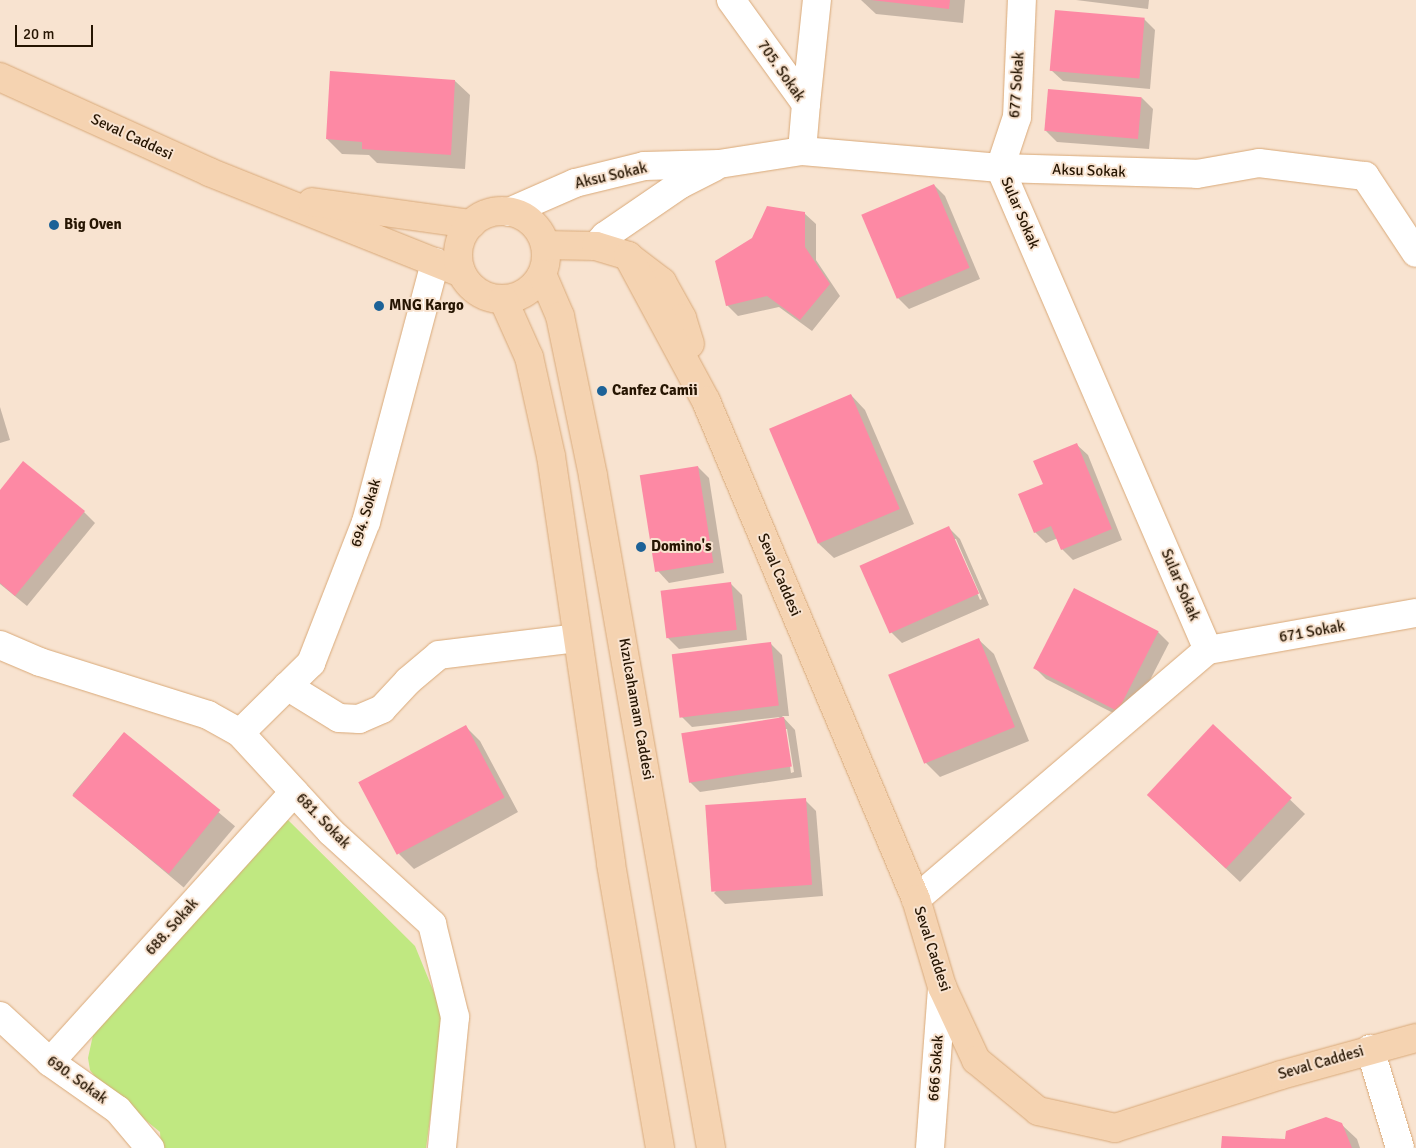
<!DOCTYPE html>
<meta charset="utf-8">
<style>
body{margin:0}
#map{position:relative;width:1416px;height:1148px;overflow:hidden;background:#f8e3d0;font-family:Signika,sans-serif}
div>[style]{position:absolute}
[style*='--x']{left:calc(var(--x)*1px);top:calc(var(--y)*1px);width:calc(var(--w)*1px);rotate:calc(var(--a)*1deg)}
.green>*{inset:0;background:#c0e881}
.shadow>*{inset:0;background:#0003;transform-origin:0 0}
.building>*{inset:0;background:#fd89a4;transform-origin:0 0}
.roads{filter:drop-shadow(0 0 1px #d9a978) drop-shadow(0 0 1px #d9a978)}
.minor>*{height:28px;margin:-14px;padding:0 14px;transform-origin:14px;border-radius:14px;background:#fff}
.major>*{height:28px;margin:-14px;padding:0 14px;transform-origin:14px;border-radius:14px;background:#f5d3b1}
.major>.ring{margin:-14px;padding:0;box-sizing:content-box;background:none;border:28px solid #f5d3b1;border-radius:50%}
.dots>*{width:14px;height:14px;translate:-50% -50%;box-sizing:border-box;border:2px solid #f8e3d0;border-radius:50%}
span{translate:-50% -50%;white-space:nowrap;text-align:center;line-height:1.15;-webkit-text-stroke:4px #f8e3d0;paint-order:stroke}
.street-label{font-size:15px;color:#261502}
.poi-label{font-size:15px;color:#261502;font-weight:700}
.left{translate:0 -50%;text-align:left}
.scale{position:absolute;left:15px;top:25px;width:78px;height:22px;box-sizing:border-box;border:2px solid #261502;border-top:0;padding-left:6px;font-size:15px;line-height:18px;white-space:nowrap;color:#261502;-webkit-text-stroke:4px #f8e3d0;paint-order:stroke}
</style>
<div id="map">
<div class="green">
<i style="clip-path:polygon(287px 819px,415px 946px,444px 1017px,426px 1148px,161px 1148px,160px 1132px,99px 1082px,90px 1070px,88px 1058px,93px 1035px)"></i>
</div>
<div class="shadow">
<i style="clip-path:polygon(861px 0,965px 0,963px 23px,876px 14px)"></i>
<i style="clip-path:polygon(1076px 0,1149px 0,1148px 9px)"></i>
<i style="clip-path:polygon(1144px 19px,1155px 30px,1150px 89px,1063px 81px,1051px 70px)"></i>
<i style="clip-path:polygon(455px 81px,470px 95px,465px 169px,377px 163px,369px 155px,342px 154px,327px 139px)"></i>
<i style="clip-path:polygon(1142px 98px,1153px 109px,1149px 149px,1057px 142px,1046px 131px)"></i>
<i style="clip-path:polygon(934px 185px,945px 196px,980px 279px,909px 309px,898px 298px)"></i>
<i style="clip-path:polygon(804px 213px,816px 224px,816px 260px,840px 296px,812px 331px,779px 307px,738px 316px,727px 305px)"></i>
<i style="clip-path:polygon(851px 395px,865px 410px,914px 524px,834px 558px,819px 544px)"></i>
<i style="clip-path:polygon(0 407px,10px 440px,0 443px)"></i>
<i style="clip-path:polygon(1076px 444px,1088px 455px,1122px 540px,1073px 560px,1062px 549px,1058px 538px,1046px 543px,1035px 532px)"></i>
<i style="clip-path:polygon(698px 467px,709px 478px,724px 573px,669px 583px,658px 571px)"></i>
<i style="clip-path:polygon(0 492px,84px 512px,95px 523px,27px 606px,0 584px)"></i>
<i style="clip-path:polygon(evenodd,949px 528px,960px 539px,989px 605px,902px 643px,891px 632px,861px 566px,949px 528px,954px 539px,956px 539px,982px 599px,980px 600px,954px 539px)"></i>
<i style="clip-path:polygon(731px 584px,742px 595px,747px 640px,679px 649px,668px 638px)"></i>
<i style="clip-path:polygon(1158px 632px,1169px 643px,1129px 721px,1046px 679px,1035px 668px)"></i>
<i style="clip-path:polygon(979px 640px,994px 654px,1029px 741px,940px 777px,925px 762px)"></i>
<i style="clip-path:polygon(evenodd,771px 644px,782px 655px,789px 716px,782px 716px,795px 730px,802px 777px,700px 792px,689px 781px,780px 717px,692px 727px,681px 716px,771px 644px,785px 729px,787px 729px,794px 772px,791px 773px,785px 729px)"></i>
<i style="clip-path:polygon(465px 726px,480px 741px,518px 812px,414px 869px,399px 854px)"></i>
<i style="clip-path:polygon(1213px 726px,1305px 814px,1240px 882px,1163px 809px)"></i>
<i style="left:124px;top:733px;width:145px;height:80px;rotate:40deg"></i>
<i style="clip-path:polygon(805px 800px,816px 811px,823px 896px,725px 904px,714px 893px)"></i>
<i style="clip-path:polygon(1341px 1124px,1357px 1139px,1360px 1148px,1222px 1148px,1286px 1140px)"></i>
</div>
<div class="building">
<i style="clip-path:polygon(871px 0,950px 0,949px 9px)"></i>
<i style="left:1055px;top:10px;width:90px;height:61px;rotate:5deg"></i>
<i style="clip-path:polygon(330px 71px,455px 80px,451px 155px,362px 149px,362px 142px,326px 139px)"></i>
<i style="left:1048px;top:89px;width:94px;height:42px;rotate:5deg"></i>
<i style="left:934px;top:184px;width:91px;height:79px;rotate:67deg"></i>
<i style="clip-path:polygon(767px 206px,805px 212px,805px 247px,830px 284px,800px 320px,767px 296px,726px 306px,715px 261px,752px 238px)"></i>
<i style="left:851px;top:394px;width:125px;height:89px;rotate:67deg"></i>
<i style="clip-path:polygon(1077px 443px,1112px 529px,1061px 550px,1051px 526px,1034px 533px,1018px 494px,1043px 484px,1033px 461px)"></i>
<i style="clip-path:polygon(23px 461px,85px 511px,15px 596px,0 583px,0 490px)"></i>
<i style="left:698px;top:466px;width:98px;height:59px;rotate:81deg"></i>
<i style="left:949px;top:526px;width:74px;height:98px;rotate:66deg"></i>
<i style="left:731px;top:582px;width:48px;height:71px;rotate:83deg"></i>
<i style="left:1074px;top:588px;width:95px;height:90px;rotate:27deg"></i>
<i style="left:979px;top:638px;width:96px;height:98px;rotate:68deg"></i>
<i style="left:771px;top:642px;width:64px;height:100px;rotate:83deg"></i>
<i style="left:784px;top:717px;width:50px;height:104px;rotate:81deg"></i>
<i style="left:1213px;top:724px;width:108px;height:97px;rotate:43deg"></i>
<i style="left:466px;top:725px;width:82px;height:122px;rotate:62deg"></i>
<i style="left:124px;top:732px;width:124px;height:82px;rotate:39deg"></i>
<i style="left:806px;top:798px;width:87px;height:101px;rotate:86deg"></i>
<i style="clip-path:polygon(1326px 1117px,1342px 1123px,1352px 1148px,1221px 1148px,1222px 1136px,1285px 1139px,1286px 1131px)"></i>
</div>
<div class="roads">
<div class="minor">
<i style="--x:731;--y:0;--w:128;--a:54.2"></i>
<i style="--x:806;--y:104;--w:47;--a:94.9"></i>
<i style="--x:806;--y:104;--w:105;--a:-84"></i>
<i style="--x:1000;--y:168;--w:525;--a:66.66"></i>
<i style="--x:1000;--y:168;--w:54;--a:-71.6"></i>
<i style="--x:1017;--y:117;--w:117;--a:-87.6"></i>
<i style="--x:509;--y:212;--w:72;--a:-23.7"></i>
<i style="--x:575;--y:183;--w:71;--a:-13.8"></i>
<i style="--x:644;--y:166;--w:75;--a:-1.5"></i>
<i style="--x:719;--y:164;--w:84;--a:-8.9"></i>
<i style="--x:802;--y:151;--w:199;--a:4.9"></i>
<i style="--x:1000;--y:168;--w:197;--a:1.7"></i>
<i style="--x:1197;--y:174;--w:63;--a:-10.1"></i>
<i style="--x:1259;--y:163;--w:107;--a:7"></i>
<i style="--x:1365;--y:176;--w:92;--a:56.5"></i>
<i style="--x:596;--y:246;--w:13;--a:-48"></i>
<i style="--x:605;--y:236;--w:92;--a:-34.4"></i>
<i style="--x:681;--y:184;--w:37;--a:-27"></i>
<i style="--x:0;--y:645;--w:43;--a:23"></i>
<i style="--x:40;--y:662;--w:176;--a:17.5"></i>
<i style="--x:208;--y:715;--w:37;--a:29"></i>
<i style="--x:240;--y:733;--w:134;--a:47.4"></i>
<i style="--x:331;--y:832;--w:137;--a:42.3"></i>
<i style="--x:432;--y:924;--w:96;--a:76.1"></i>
<i style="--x:455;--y:1017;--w:132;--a:95.7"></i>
<i style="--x:287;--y:686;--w:61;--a:31.6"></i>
<i style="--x:339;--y:718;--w:20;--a:3"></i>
<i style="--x:359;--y:719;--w:25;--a:-23"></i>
<i style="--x:382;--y:709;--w:38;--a:-47"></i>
<i style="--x:408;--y:681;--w:40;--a:-40"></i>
<i style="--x:439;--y:655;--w:139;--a:-7"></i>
<i style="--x:240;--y:733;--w:100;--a:-44.6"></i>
<i style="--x:311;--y:663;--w:151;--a:-68.7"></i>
<i style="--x:366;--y:522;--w:269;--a:-75.1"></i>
<i style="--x:916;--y:899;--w:384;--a:-40.5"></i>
<i style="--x:1208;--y:650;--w:211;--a:-10.1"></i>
<i style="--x:0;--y:1016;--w:68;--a:42.6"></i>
<i style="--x:50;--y:1062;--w:83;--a:35.2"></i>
<i style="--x:118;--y:1110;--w:50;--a:49.9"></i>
<i style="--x:1370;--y:1049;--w:103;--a:73.1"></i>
<i style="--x:50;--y:1062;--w:364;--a:-47.9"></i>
<i style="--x:930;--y:1148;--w:161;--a:-85.7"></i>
</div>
<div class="major">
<i style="--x:0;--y:77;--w:230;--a:24.4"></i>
<i style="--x:209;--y:172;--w:272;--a:21.8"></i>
<i style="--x:312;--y:202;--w:161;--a:7.9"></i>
<i class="ring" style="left:458px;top:211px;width:60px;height:60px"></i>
<i style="--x:545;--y:245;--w:51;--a:1.1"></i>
<i style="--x:596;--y:246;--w:34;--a:17"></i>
<i style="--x:628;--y:256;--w:43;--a:37.4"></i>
<i style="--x:662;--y:282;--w:41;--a:60.9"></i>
<i style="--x:682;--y:318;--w:27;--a:73"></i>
<i style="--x:628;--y:256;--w:165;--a:61.7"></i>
<i style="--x:706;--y:401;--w:540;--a:67.14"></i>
<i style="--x:916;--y:899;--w:92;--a:73.5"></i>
<i style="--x:942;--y:987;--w:81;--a:65"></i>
<i style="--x:976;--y:1060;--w:80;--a:39.4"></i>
<i style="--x:1038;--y:1111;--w:79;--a:12.4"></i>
<i style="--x:1115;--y:1128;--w:174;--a:-17.7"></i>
<i style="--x:1281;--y:1075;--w:140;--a:-15.3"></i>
<i style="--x:542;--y:274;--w:46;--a:66.8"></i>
<i style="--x:560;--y:316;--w:163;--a:78.3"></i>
<i style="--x:593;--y:476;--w:682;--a:80.04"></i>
<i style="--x:503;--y:299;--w:64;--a:65.9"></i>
<i style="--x:529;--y:357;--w:101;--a:77.5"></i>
<i style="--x:551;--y:456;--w:412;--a:81.6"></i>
<i style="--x:611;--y:864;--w:288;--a:80.2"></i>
</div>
</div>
<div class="dots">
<i style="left:54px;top:225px;background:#1d6297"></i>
<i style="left:379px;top:306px;background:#1d6297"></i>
<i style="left:602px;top:391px;background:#1d6297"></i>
<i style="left:641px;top:547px;background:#1d6297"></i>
</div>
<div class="street-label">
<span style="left:781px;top:71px;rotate:55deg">705. Sokak</span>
<span style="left:1017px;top:85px;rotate:-86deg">677 Sokak</span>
<span style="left:132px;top:137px;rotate:25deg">Seval Caddesi</span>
<span style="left:1089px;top:171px;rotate:2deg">Aksu Sokak</span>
<span style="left:611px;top:176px;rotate:-13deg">Aksu Sokak</span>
<span style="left:1020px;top:213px;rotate:67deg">Sular Sokak</span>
<span style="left:366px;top:513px;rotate:-73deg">694. Sokak</span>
<span style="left:779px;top:575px;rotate:67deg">Seval Caddesi</span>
<span style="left:1180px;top:585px;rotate:67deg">Sular Sokak</span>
<span style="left:1312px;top:632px;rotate:-10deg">671 Sokak</span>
<span style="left:636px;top:709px;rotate:80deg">Kızılcahamam Caddesi</span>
<span style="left:323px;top:821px;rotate:46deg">681. Sokak</span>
<span style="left:172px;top:927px;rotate:-48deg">688. Sokak</span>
<span style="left:932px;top:949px;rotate:72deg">Seval Caddesi</span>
<span style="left:1321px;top:1063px;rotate:-16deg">Seval Caddesi</span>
<span style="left:936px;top:1068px;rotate:-86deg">666 Sokak</span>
<span style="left:77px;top:1080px;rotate:36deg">690. Sokak</span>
</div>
<div class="poi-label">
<span class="left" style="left:64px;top:225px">Big Oven</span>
<span class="left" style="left:389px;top:306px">MNG Kargo</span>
<span class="left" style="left:612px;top:391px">Canfez Camii</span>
<span class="left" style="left:651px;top:547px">Domino's</span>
</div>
<div class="scale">20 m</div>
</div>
